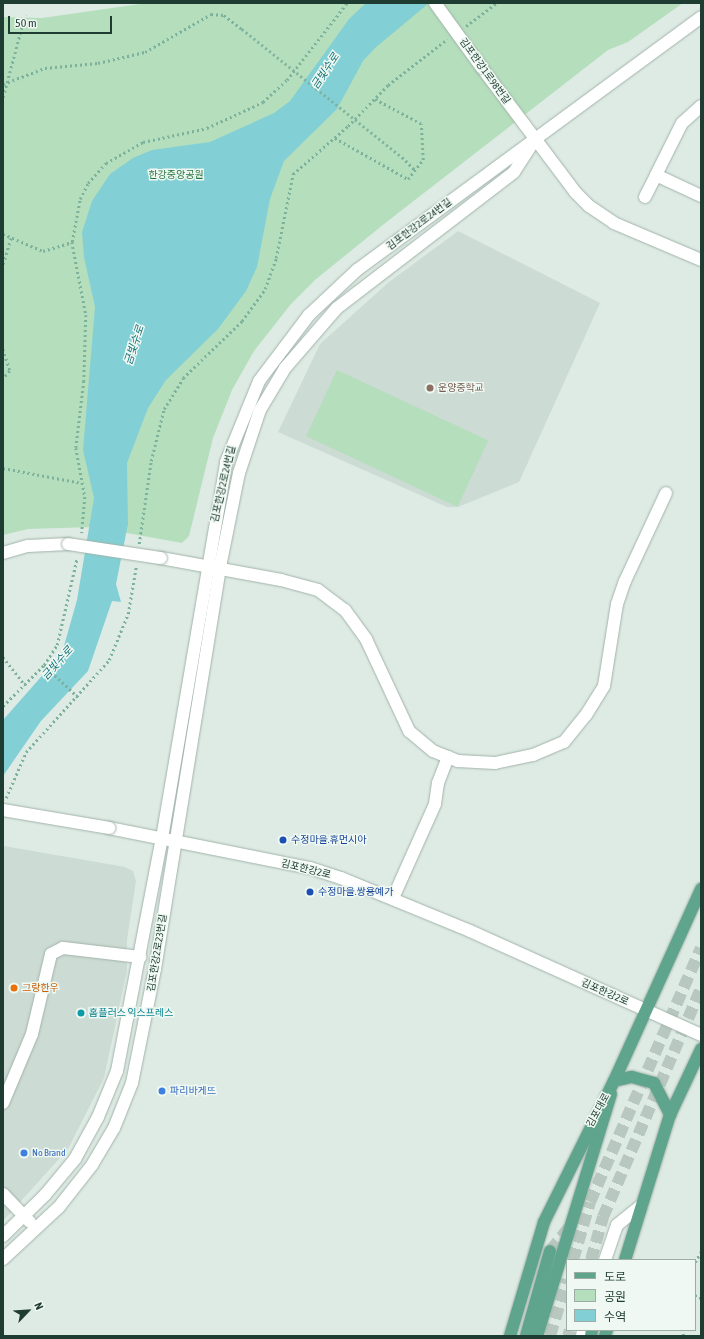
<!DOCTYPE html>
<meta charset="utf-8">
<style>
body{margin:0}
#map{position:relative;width:704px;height:1339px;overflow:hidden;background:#deebe4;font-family:"Asap Condensed","Noto Sans KR",sans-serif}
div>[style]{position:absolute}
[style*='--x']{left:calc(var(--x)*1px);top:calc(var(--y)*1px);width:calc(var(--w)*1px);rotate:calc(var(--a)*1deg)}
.built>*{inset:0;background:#ccdbd3}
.green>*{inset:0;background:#b5debc;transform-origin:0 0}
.water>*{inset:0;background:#82d0d5}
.major-tunnel>*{height:12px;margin-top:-6px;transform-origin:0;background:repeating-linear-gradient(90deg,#b8c8c0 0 12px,transparent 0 18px)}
.path>*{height:2.5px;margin-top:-1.25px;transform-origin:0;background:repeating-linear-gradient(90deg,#7cb19c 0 2px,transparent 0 5px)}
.roads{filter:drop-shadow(0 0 1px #a1b3ab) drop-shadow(0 0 1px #a1b3ab)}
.minor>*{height:12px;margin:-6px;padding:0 6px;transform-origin:6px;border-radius:6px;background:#fff}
.major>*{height:12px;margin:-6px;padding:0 6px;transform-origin:6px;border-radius:6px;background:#5fa48c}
.path-bridge>*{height:2.5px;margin-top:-1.25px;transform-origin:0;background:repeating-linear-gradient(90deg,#7cb19c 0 2px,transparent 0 5px)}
.bridges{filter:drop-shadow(0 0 1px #a1b3ab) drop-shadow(0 0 1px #a1b3ab)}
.minor-bridge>*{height:12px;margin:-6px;padding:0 6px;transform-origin:6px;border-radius:6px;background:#fff}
.dots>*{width:11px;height:11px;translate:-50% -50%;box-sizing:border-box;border:2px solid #eff8f2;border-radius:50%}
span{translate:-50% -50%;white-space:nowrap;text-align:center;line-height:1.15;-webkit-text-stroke:3px #eff8f2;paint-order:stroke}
.street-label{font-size:10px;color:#1e3c31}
.park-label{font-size:10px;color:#26753d}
.education-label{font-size:10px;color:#785e54}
.left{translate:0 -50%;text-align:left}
.transit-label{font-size:10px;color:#164399}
.food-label{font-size:10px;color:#c56008}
.culture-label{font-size:10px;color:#0d838f}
.shop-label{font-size:10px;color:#366cbe}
.water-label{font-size:11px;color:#15747b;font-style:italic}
.frame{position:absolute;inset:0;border:4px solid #1e3c31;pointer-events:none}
.legend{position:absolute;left:566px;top:1259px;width:130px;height:72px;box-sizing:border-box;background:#eff8f2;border:1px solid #9bada5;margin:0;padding:5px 7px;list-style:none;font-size:12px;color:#1e3c31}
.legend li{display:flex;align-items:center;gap:8px;height:20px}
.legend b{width:20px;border:1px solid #9bada5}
.north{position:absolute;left:8px;top:1291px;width:40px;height:40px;-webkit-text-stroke:3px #eff8f2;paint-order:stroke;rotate:65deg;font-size:11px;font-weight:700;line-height:16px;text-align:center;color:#1e3c31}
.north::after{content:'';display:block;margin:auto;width:14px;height:18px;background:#1e3c31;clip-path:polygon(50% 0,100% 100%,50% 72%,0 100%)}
.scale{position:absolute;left:8px;top:16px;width:104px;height:18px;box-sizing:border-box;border:2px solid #1e3c31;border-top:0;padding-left:5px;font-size:12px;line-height:14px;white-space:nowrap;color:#1e3c31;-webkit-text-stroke:3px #eff8f2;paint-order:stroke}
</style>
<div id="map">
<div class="built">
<i style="clip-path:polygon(458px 231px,600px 303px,519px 482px,458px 507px,447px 507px,278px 432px,320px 344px,389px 282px)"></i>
<i style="clip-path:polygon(4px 846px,125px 867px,133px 871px,136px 881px,127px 940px,127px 971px,104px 1078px,68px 1149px,3px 1221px)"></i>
</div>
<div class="green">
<i style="clip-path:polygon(147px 3px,683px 3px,628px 42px,608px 50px,384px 224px,315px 280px,291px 304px,254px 351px,232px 390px,213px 438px,189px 536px,182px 543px,94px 527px,28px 529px,3px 535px,3px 17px,42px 18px)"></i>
<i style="left:337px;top:370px;width:167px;height:73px;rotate:25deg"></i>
</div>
<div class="water">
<i style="clip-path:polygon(366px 3px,429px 3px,375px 48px,363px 61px,337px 109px,284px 161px,270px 199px,257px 267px,246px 291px,218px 329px,166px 380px,148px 408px,127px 463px,128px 524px,116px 584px,121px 602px,112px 601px,88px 671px,41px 721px,3px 776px,3px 720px,62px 653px,77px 600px,94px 498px,83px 450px,95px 307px,84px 257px,82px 232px,92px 201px,110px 174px,133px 158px,152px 150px,210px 142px,274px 113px,290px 101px,349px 19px)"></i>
</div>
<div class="major-tunnel">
<i style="--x:550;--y:1251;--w:32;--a:-51"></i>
<i style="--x:573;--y:1260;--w:60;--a:-73.7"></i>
<i style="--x:590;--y:1202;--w:277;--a:-66.4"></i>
<i style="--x:591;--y:1260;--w:45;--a:-74.4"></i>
<i style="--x:603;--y:1217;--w:249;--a:-66.8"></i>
<i style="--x:550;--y:1336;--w:59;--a:-73.4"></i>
<i style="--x:568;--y:1336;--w:6;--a:-72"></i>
</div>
<div class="path">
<i style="--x:466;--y:26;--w:38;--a:-37"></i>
<i style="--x:3;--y:84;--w:45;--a:-20.9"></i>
<i style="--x:45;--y:68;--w:53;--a:-5.4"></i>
<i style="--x:98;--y:63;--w:48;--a:-13.2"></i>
<i style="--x:145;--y:52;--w:76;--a:-29.9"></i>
<i style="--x:211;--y:14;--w:13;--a:4"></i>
<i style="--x:224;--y:15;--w:23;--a:38"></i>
<i style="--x:3;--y:97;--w:85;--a:-75"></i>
<i style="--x:335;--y:138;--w:84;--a:29.3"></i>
<i style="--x:408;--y:179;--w:24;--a:-52"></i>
<i style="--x:423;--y:160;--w:36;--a:-93"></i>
<i style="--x:421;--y:124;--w:53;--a:-152"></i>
<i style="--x:402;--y:157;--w:18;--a:45"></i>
<i style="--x:3;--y:234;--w:43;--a:23"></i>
<i style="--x:43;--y:251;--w:30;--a:-17"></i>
<i style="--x:72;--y:242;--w:74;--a:79.1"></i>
<i style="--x:86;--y:315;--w:66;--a:91.7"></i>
<i style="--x:84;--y:381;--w:67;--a:96.8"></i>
<i style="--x:76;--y:448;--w:50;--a:79.6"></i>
<i style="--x:85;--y:497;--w:36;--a:95"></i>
<i style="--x:72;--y:242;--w:44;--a:-79.5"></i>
<i style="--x:80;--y:199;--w:18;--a:-63"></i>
<i style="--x:88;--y:183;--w:27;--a:-48"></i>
<i style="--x:106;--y:163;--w:43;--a:-29.6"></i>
<i style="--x:143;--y:142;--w:66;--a:-12.3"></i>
<i style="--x:207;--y:128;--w:62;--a:-24.9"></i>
<i style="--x:263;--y:102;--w:33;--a:-43"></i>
<i style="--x:287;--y:80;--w:98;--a:-52.1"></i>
<i style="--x:3;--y:264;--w:28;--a:-73"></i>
<i style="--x:3;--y:349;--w:23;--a:72"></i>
<i style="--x:10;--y:371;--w:11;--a:131"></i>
<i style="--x:3;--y:468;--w:80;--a:10.8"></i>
<i style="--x:139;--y:544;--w:84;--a:-81.8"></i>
<i style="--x:151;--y:461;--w:54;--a:-76"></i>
<i style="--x:164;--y:409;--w:36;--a:-58"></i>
<i style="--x:183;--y:378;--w:82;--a:-44"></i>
<i style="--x:242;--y:321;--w:39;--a:-54"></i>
<i style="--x:265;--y:289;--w:33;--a:-70"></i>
<i style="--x:276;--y:258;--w:86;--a:-78.6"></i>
<i style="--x:293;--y:174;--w:73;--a:-41.1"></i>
<i style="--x:348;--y:126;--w:57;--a:-45.7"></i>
<i style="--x:388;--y:85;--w:75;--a:-37.9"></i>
<i style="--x:3;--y:657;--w:36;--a:52"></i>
<i style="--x:44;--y:665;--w:47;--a:43.3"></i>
<i style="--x:3;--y:706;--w:58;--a:-45"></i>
<i style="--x:44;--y:665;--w:24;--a:-57"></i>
<i style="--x:57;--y:645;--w:89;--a:-77.1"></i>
<i style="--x:6;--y:798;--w:50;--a:-66.5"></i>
<i style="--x:26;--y:752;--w:124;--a:-47.9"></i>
<i style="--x:109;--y:660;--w:50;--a:-67.6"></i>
<i style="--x:128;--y:614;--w:48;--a:-80.3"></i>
<i style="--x:695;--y:1262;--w:12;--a:-59"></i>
<i style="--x:695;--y:1295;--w:7;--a:27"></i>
<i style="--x:683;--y:1336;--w:6;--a:-90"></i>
</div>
<div class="roads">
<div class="minor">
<i style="--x:482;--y:68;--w:155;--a:53.1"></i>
<i style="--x:575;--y:192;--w:20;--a:45"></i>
<i style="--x:589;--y:206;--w:30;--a:34"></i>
<i style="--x:614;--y:223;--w:95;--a:23"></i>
<i style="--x:701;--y:106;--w:25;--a:138"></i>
<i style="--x:682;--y:123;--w:58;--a:116.6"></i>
<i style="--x:656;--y:175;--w:50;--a:25"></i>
<i style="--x:645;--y:197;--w:25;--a:-63"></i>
<i style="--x:3;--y:553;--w:26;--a:-16"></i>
<i style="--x:28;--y:546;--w:40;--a:-2.9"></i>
<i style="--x:161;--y:558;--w:122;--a:10.4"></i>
<i style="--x:281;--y:580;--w:38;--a:15"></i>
<i style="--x:318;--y:590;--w:34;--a:37"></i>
<i style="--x:345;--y:610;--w:36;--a:54"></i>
<i style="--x:366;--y:639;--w:102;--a:64.9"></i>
<i style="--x:409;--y:731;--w:31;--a:40"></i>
<i style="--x:433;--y:751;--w:27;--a:22"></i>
<i style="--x:458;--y:761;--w:37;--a:3"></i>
<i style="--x:495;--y:763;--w:39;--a:-12"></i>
<i style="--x:533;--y:755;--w:34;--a:-23"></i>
<i style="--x:564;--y:742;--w:35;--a:-51"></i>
<i style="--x:586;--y:715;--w:34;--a:-58"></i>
<i style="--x:604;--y:686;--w:83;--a:-81"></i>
<i style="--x:617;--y:604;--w:24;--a:-71"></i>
<i style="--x:625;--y:581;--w:97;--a:-65"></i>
<i style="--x:109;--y:828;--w:205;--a:11.3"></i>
<i style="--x:310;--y:868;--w:33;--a:18"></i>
<i style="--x:341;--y:878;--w:139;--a:22.3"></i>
<i style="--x:470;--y:931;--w:253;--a:24.2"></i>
<i style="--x:393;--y:898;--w:103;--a:-65.9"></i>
<i style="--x:435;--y:804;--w:21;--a:-82"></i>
<i style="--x:438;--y:783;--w:28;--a:-69"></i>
<i style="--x:3;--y:1103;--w:75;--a:-67.2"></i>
<i style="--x:32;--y:1034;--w:82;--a:-76.6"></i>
<i style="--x:51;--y:954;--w:13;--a:-27"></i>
<i style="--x:63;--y:948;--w:78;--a:6.7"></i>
<i style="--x:3;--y:1194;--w:39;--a:46"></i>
<i style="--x:3;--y:1236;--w:59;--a:-44.3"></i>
<i style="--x:45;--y:1195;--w:47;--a:-50.2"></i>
<i style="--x:75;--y:1159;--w:48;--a:-61.3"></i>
<i style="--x:98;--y:1117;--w:50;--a:-67.6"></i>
<i style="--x:117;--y:1071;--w:237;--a:-79.1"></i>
<i style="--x:162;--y:838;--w:381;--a:-80.3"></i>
<i style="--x:226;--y:462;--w:87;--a:-67.8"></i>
<i style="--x:259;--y:381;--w:83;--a:-52.9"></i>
<i style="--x:309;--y:315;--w:66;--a:-43.2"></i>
<i style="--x:357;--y:270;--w:427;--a:-36.3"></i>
<i style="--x:3;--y:1259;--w:76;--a:-42.9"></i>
<i style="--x:59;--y:1207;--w:53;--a:-51.8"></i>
<i style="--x:92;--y:1165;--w:43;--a:-59.3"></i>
<i style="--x:114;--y:1128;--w:48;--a:-68.2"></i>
<i style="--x:132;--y:1083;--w:116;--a:-78.6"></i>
<i style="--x:155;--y:969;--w:407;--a:-80.8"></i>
<i style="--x:220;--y:567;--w:96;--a:-78.6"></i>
<i style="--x:239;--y:473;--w:66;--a:-71.6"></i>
<i style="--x:260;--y:410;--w:49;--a:-59.2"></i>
<i style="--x:285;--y:368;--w:79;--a:-49.1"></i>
<i style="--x:337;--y:308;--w:223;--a:-37.5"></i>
<i style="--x:514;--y:172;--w:33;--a:-57"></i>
<i style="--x:605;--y:1260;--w:37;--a:-71"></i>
<i style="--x:617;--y:1225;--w:32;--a:-39"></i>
<i style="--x:582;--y:1336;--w:6;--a:-81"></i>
</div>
<div class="major">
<i style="--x:614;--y:1081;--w:18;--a:-13"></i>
<i style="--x:632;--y:1077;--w:23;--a:15"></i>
<i style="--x:654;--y:1083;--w:36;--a:63"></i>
<i style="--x:625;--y:1260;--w:152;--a:-72.8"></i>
<i style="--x:670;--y:1115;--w:73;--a:-64.8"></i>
<i style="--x:510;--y:1336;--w:119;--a:-73.4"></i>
<i style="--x:544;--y:1222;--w:157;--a:-63.6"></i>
<i style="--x:614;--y:1081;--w:211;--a:-65.6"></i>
<i style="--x:526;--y:1336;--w:88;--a:-74.2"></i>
<i style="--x:537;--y:1336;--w:253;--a:-73"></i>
<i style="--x:591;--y:1336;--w:6;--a:-81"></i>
<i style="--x:605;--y:1336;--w:6;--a:-72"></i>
</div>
</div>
<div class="path-bridge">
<i style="--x:242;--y:29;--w:205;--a:38.7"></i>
</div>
<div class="bridges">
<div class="minor-bridge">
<i style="--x:435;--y:3;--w:80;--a:54.1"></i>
<i style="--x:68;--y:544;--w:94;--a:8.6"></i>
<i style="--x:3;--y:810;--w:108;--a:9.6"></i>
</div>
</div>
<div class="dots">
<i style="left:430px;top:388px;background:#8d6e63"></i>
<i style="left:283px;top:840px;background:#1a4fb4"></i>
<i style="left:310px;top:892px;background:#1a4fb4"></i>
<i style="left:14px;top:988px;background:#e8710a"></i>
<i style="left:81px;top:1013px;background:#0f9aa8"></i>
<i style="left:162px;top:1091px;background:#3f7fe0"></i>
<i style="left:24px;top:1153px;background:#3f7fe0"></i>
</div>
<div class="street-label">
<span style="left:485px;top:71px;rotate:54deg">김포한강1로98번길</span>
<span style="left:419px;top:224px;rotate:-37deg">김포한강2로24번길</span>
<span style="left:223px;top:484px;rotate:-77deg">김포한강2로24번길</span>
<span style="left:306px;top:869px;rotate:14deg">김포한강2로</span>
<span style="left:157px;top:953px;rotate:-81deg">김포한강2로23번길</span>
<span style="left:605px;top:992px;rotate:24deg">김포한강2로</span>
<span style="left:598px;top:1110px;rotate:-61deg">김포대로</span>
</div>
<div class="park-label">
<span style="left:176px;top:175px">한강중앙공원</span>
</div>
<div class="education-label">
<span class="left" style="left:438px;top:388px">운양중학교</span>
</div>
<div class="transit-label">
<span class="left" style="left:291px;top:840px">수정마을.휴먼시아</span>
<span class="left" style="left:318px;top:892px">수정마을.쌍용예가</span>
</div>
<div class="food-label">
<span class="left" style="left:22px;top:988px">그랑한우</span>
</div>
<div class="culture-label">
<span class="left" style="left:89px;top:1013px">홈플러스 익스프레스</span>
</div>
<div class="shop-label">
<span class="left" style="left:170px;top:1091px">파리바게뜨</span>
<span class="left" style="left:32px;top:1153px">No Brand</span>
</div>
<div class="water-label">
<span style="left:325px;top:71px;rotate:-56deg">금빛수로</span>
<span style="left:134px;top:345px;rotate:-72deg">금빛수로</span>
<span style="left:57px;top:663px;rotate:-48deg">금빛수로</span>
</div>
<div class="frame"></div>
<ul class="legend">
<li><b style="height:5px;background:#5fa48c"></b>도로</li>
<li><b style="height:11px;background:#b5debc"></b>공원</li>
<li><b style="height:11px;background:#82d0d5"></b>수역</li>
</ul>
<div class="north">N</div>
<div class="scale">50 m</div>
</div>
